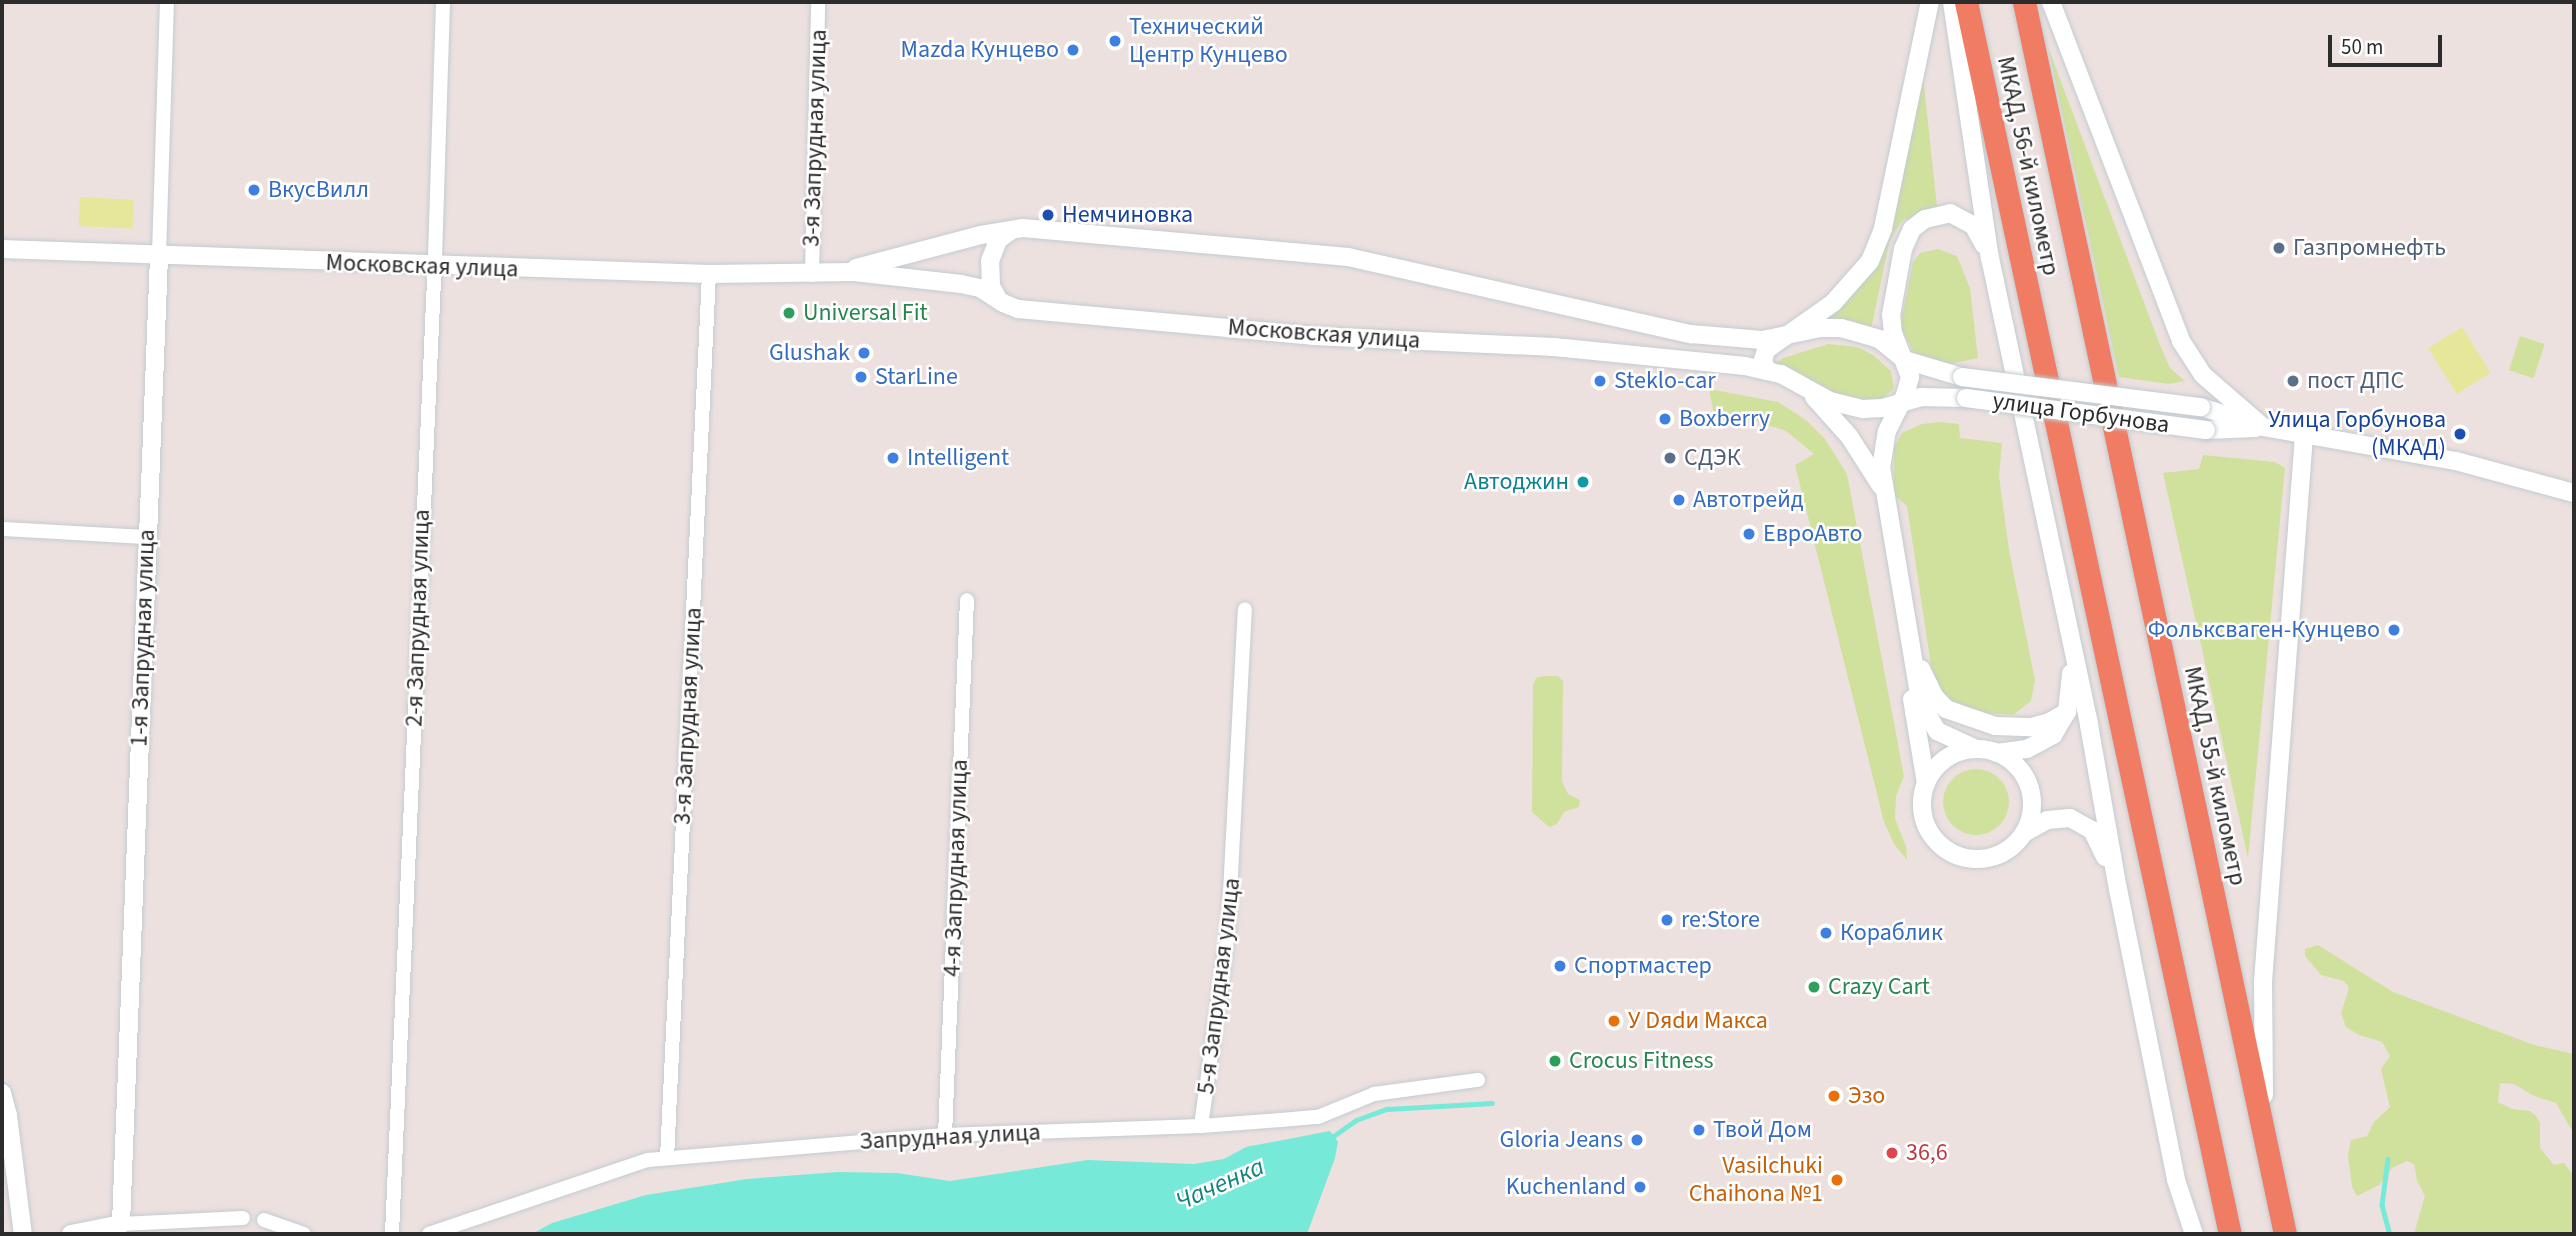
<!DOCTYPE html>
<meta charset="utf-8">
<style>
body{margin:0}
#map{position:relative;width:2576px;height:1236px;overflow:hidden;background:#ede1df;font-family:"Source Sans 3",sans-serif}
div>[style]{position:absolute}
[style*='--x']{left:calc(var(--x)*1px);top:calc(var(--y)*1px);width:calc(var(--w)*1px);rotate:calc(var(--a)*1deg)}
.green>*{inset:0;background:#d0e19e;transform-origin:0 0}
.round{border-radius:50%}
.pitch>*{inset:0;background:#e6e79b;transform-origin:0 0}
.water>*{inset:0;background:#77e9d8}
.stream>*{height:4.5px;margin:-2.25px;padding:0 2.25px;transform-origin:2.25px;border-radius:2.25px;background:#77e9d8}
.roads{filter:drop-shadow(0 0 2px #c3ccd2) drop-shadow(0 0 2px #c3ccd2)}
.minor>*{height:14px;margin:-7px;padding:0 7px;transform-origin:7px;border-radius:7px;background:#fff}
.tertiary>*{height:18px;margin:-9px;padding:0 9px;transform-origin:9px;border-radius:9px;background:#fff}
.tertiary>.ring{margin:-9px;padding:0;box-sizing:content-box;background:none;border:18px solid #fff;border-radius:50%}
.trunk>*{height:23px;margin:-11.5px;padding:0 11.5px;transform-origin:11.5px;border-radius:11.5px;background:#f07c63}
.bridges{filter:drop-shadow(0 0 2px #c3ccd2) drop-shadow(0 0 2px #c3ccd2)}
.tertiary-bridge>*{height:18px;margin:-9px;padding:0 9px;transform-origin:9px;border-radius:9px;background:#fff}
.dots>*{width:19px;height:19px;translate:-50% -50%;box-sizing:border-box;border:4px solid #fff;border-radius:50%}
span{translate:-50% -50%;white-space:nowrap;text-align:center;line-height:1.15;-webkit-text-stroke:5px #fff;paint-order:stroke}
.shop-label{font-size:24px;color:#366cbe}
.left{translate:0 -50%;text-align:left}
.right{translate:-100% -50%;text-align:right}
.street-label{font-size:24px;color:#2c2c2c}
.transit-label{font-size:24px;color:#164399}
.service-label{font-size:24px;color:#4e5e75}
.leisure-label{font-size:24px;color:#27864d}
.culture-label{font-size:24px;color:#0d838f}
.food-label{font-size:24px;color:#c56008}
.health-label{font-size:24px;color:#be3a42}
.water-label{font-size:26px;color:#14847c;font-style:italic}
.frame{position:absolute;inset:0;border:4px solid #2c2c2c;pointer-events:none}
.scale{position:absolute;left:2328px;top:35px;width:114px;height:32px;box-sizing:border-box;border:4px solid #2c2c2c;border-top:0;padding-left:9px;font-size:21px;line-height:24px;white-space:nowrap;color:#2c2c2c;-webkit-text-stroke:5px #fff;paint-order:stroke}
</style>
<div id="map">
<div class="green">
<i style="clip-path:polygon(2048px 47px,2160px 345px,2170px 368px,2185px 381px,2169px 384px,2119px 377px)"></i>
<i style="clip-path:polygon(1922px 66px,1937px 207px,1902px 221px,1890px 239px,1871px 329px,1823px 322px,1864px 280px)"></i>
<i style="clip-path:polygon(1938px 249px,1957px 256px,1970px 288px,1978px 358px,1940px 366px,1914px 353px,1900px 326px,1913px 262px,1920px 253px)"></i>
<i style="left:2520px;top:336px;width:26px;height:36px;rotate:18deg"></i>
<i style="clip-path:polygon(1828px 344px,1857px 347px,1873px 355px,1891px 371px,1894px 389px,1881px 399px,1852px 400px,1773px 366px,1783px 358px)"></i>
<i style="clip-path:polygon(1709px 389px,1778px 402px,1806px 420px,1825px 439px,1847px 474px,1904px 776px,1896px 796px,1895px 819px,1906px 846px,1907px 860px,1894px 844px,1884px 822px,1795px 465px,1814px 454px,1786px 431px,1748px 419px,1715px 420px)"></i>
<i style="clip-path:polygon(1940px 422px,1959px 424px,1960px 438px,2002px 443px,1999px 476px,2009px 550px,2035px 680px,2031px 701px,2013px 715px,1978px 712px,1946px 700px,1933px 679px,1907px 506px,1894px 495px,1894px 448px,1902px 433px,1922px 424px)"></i>
<i style="clip-path:polygon(2203px 455px,2275px 462px,2285px 468px,2248px 858px,2163px 473px,2199px 469px)"></i>
<i style="clip-path:polygon(1543px 676px,1558px 676px,1563px 681px,1562px 781px,1568px 794px,1580px 800px,1579px 807px,1564px 812px,1557px 824px,1549px 827px,1532px 812px,1533px 685px,1536px 678px)"></i>
<i class="round" style="left:1943px;top:769px;width:66px;height:66px"></i>
<i style="clip-path:polygon(2318px 945px,2393px 992px,2534px 1045px,2574px 1054px,2574px 1134px,2556px 1103px,2534px 1096px,2514px 1084px,2500px 1083px,2498px 1102px,2512px 1109px,2530px 1111px,2536px 1116px,2540px 1123px,2540px 1148px,2554px 1165px,2564px 1163px,2574px 1176px,2574px 1234px,2414px 1234px,2425px 1196px,2417px 1181px,2414px 1164px,2407px 1161px,2392px 1168px,2379px 1185px,2357px 1196px,2352px 1187px,2348px 1155px,2351px 1140px,2367px 1136px,2374px 1122px,2390px 1107px,2381px 1069px,2390px 1056px,2382px 1042px,2359px 1035px,2346px 1027px,2341px 1013px,2349px 988px,2344px 981px,2321px 975px,2305px 956px,2305px 949px)"></i>
</div>
<div class="pitch">
<i style="left:80px;top:197px;width:54px;height:29px;rotate:3deg"></i>
<i style="left:2462px;top:327px;width:54px;height:40px;rotate:58deg"></i>
</div>
<div class="water">
<i style="clip-path:polygon(1330px 1131px,1338px 1142px,1335px 1158px,1307px 1234px,532px 1234px,552px 1223px,646px 1195px,747px 1179px,838px 1172px,897px 1173px,950px 1181px,1088px 1160px,1194px 1164px,1224px 1159px,1246px 1147px)"></i>
</div>
<div class="stream">
<i style="--x:1332;--y:1137;--w:29;--a:-35"></i>
<i style="--x:1356;--y:1120;--w:33;--a:-20"></i>
<i style="--x:1387;--y:1109;--w:105;--a:-3.3"></i>
<i style="--x:2388;--y:1159;--w:46;--a:97.4"></i>
<i style="--x:2382;--y:1205;--w:30;--a:75"></i>
</div>
<div class="roads">
<div class="minor">
<i style="--x:159;--y:255;--w:253;--a:-88.2"></i>
<i style="--x:812;--y:275;--w:273;--a:-88.7"></i>
<i style="--x:2;--y:529;--w:145;--a:3.2"></i>
<i style="--x:1201;--y:1126;--w:197;--a:-82.1"></i>
<i style="--x:1228;--y:931;--w:322;--a:-87"></i>
<i style="--x:945;--y:1135;--w:535;--a:-87.65"></i>
<i style="--x:667;--y:1158;--w:885;--a:-87.28"></i>
<i style="--x:264;--y:1220;--w:42;--a:19.3"></i>
<i style="--x:121;--y:1224;--w:122;--a:-2.8"></i>
<i style="--x:392;--y:1234;--w:978;--a:-87.48"></i>
<i style="--x:435;--y:257;--w:255;--a:-88.2"></i>
<i style="--x:429;--y:1234;--w:231;--a:-18.7"></i>
<i style="--x:648;--y:1160;--w:298;--a:-4.8"></i>
<i style="--x:945;--y:1135;--w:256;--a:-2"></i>
<i style="--x:1201;--y:1126;--w:80;--a:-4.3"></i>
<i style="--x:1281;--y:1120;--w:37;--a:-5"></i>
<i style="--x:1318;--y:1117;--w:61;--a:-22.3"></i>
<i style="--x:1374;--y:1094;--w:105;--a:-7.7"></i>
</div>
<div class="tertiary">
<i style="--x:1952;--y:2;--w:259;--a:81.6"></i>
<i style="--x:1990;--y:258;--w:477;--a:78"></i>
<i style="--x:2089;--y:725;--w:167;--a:80"></i>
<i style="--x:2118;--y:889;--w:297;--a:78.7"></i>
<i style="--x:2176;--y:1180;--w:57;--a:71.6"></i>
<i style="--x:2051;--y:2;--w:363;--a:69"></i>
<i style="--x:2181;--y:341;--w:40;--a:57.1"></i>
<i style="--x:2203;--y:375;--w:79;--a:40.9"></i>
<i style="--x:2;--y:249;--w:707;--a:2.03"></i>
<i style="--x:709;--y:274;--w:145;--a:-0.8"></i>
<i style="--x:854;--y:272;--w:108;--a:6.4"></i>
<i style="--x:961;--y:284;--w:19;--a:12"></i>
<i style="--x:980;--y:288;--w:27;--a:33"></i>
<i style="--x:1003;--y:303;--w:16;--a:22"></i>
<i style="--x:1018;--y:309;--w:296;--a:5.2"></i>
<i style="--x:1313;--y:336;--w:241;--a:2.6"></i>
<i style="--x:1554;--y:347;--w:192;--a:5.7"></i>
<i style="--x:1745;--y:366;--w:37;--a:13"></i>
<i style="--x:1781;--y:374;--w:56;--a:28.9"></i>
<i style="--x:1830;--y:401;--w:34;--a:14"></i>
<i style="--x:1863;--y:409;--w:20;--a:-3"></i>
<i style="--x:1883;--y:408;--w:40;--a:-16"></i>
<i style="--x:1921;--y:397;--w:45;--a:1.3"></i>
<i style="--x:856;--y:268;--w:129;--a:-14.8"></i>
<i style="--x:981;--y:235;--w:43;--a:-9.5"></i>
<i style="--x:1023;--y:228;--w:326;--a:5.1"></i>
<i style="--x:1348;--y:257;--w:352;--a:12.7"></i>
<i style="--x:1691;--y:334;--w:71;--a:4.8"></i>
<i style="--x:1762;--y:340;--w:60;--a:-11.5"></i>
<i style="--x:1821;--y:328;--w:20;--a:0"></i>
<i style="--x:1841;--y:328;--w:40;--a:16"></i>
<i style="--x:1879;--y:339;--w:33;--a:39"></i>
<i style="--x:1905;--y:360;--w:59;--a:16.6"></i>
<i style="--x:997;--y:297;--w:13;--a:-119"></i>
<i style="--x:991;--y:286;--w:25;--a:-92"></i>
<i style="--x:990;--y:261;--w:22;--a:-69"></i>
<i style="--x:998;--y:240;--w:17;--a:-36"></i>
<i style="--x:1767;--y:371;--w:12;--a:-110"></i>
<i style="--x:1763;--y:360;--w:10;--a:-73"></i>
<i style="--x:1766;--y:350;--w:82;--a:-35"></i>
<i style="--x:1833;--y:303;--w:56;--a:-48.6"></i>
<i style="--x:1870;--y:261;--w:35;--a:-68"></i>
<i style="--x:1883;--y:228;--w:231;--a:-78.3"></i>
<i style="--x:1814;--y:397;--w:52;--a:48.1"></i>
<i style="--x:1849;--y:436;--w:59;--a:57.4"></i>
<i style="--x:2201;--y:407;--w:65;--a:17.9"></i>
<i style="--x:2263;--y:427;--w:196;--a:10"></i>
<i style="--x:2456;--y:461;--w:122;--a:15.2"></i>
<i style="--x:2206;--y:430;--w:50;--a:-2.3"></i>
<i style="--x:1921;--y:669;--w:30;--a:64"></i>
<i style="--x:1934;--y:696;--w:18;--a:47"></i>
<i style="--x:1946;--y:709;--w:52;--a:19.1"></i>
<i style="--x:1995;--y:726;--w:37;--a:2"></i>
<i style="--x:2032;--y:727;--w:18;--a:-16"></i>
<i style="--x:2049;--y:722;--w:21;--a:-29"></i>
<i style="--x:1912;--y:699;--w:86;--a:80.6"></i>
<i style="--x:1976;--y:749;--w:43;--a:-155.2"></i>
<i style="--x:1937;--y:731;--w:35;--a:-119"></i>
<i style="--x:1920;--y:700;--w:235;--a:-99.5"></i>
<i style="--x:1881;--y:468;--w:37;--a:-81"></i>
<i style="--x:1887;--y:431;--w:40;--a:-63.4"></i>
<i style="--x:1905;--y:395;--w:19;--a:-74"></i>
<i style="--x:1910;--y:377;--w:47;--a:-111.1"></i>
<i style="--x:1893;--y:333;--w:18;--a:-96"></i>
<i style="--x:1891;--y:315;--w:67;--a:-79.7"></i>
<i style="--x:1903;--y:249;--w:22;--a:-66"></i>
<i style="--x:1912;--y:229;--w:16;--a:-38"></i>
<i style="--x:1925;--y:219;--w:26;--a:-13"></i>
<i style="--x:1950;--y:213;--w:26;--a:28"></i>
<i style="--x:1973;--y:225;--w:23;--a:61"></i>
<i class="ring" style="left:1922px;top:749px;width:92px;height:92px"></i>
<i style="--x:1997;--y:753;--w:30;--a:-8"></i>
<i style="--x:2027;--y:749;--w:30;--a:-28"></i>
<i style="--x:2053;--y:735;--w:27;--a:-59"></i>
<i style="--x:2067;--y:712;--w:39;--a:-84"></i>
<i style="--x:2024;--y:833;--w:26;--a:-29"></i>
<i style="--x:2047;--y:820;--w:23;--a:-5"></i>
<i style="--x:2070;--y:818;--w:25;--a:29"></i>
<i style="--x:2092;--y:830;--w:30;--a:64"></i>
<i style="--x:2;--y:1093;--w:24;--a:75"></i>
<i style="--x:8;--y:1116;--w:119;--a:82.8"></i>
<i style="--x:2264;--y:1095;--w:113;--a:-90.5"></i>
<i style="--x:2263;--y:982;--w:549;--a:-85.71"></i>
<i style="--x:71;--y:1234;--w:51;--a:-11.3"></i>
<i style="--x:121;--y:1224;--w:970;--a:-87.75"></i>
</div>
<div class="trunk">
<i style="--x:1966;--y:2;--w:1260;--a:77.91"></i>
<i style="--x:2024;--y:2;--w:1259;--a:78.04"></i>
</div>
</div>
<div class="bridges">
<div class="tertiary-bridge">
<i style="--x:1962;--y:377;--w:241;--a:7.2"></i>
<i style="--x:1966;--y:398;--w:242;--a:7.6"></i>
</div>
</div>
<div class="dots">
<i style="left:1115px;top:41px;background:#3f7fe0"></i>
<i style="left:1073px;top:50px;background:#3f7fe0"></i>
<i style="left:254px;top:190px;background:#3f7fe0"></i>
<i style="left:1048px;top:215px;background:#1a4fb4"></i>
<i style="left:2279px;top:248px;background:#5c6f8a"></i>
<i style="left:789px;top:313px;background:#2e9e5b"></i>
<i style="left:864px;top:353px;background:#3f7fe0"></i>
<i style="left:861px;top:377px;background:#3f7fe0"></i>
<i style="left:1600px;top:381px;background:#3f7fe0"></i>
<i style="left:2293px;top:381px;background:#5c6f8a"></i>
<i style="left:1665px;top:419px;background:#3f7fe0"></i>
<i style="left:2460px;top:434px;background:#1a4fb4"></i>
<i style="left:893px;top:458px;background:#3f7fe0"></i>
<i style="left:1670px;top:458px;background:#5c6f8a"></i>
<i style="left:1583px;top:482px;background:#0f9aa8"></i>
<i style="left:1679px;top:500px;background:#3f7fe0"></i>
<i style="left:1749px;top:534px;background:#3f7fe0"></i>
<i style="left:2394px;top:630px;background:#3f7fe0"></i>
<i style="left:1667px;top:920px;background:#3f7fe0"></i>
<i style="left:1826px;top:933px;background:#3f7fe0"></i>
<i style="left:1560px;top:966px;background:#3f7fe0"></i>
<i style="left:1814px;top:987px;background:#2e9e5b"></i>
<i style="left:1614px;top:1021px;background:#e8710a"></i>
<i style="left:1555px;top:1061px;background:#2e9e5b"></i>
<i style="left:1834px;top:1096px;background:#e8710a"></i>
<i style="left:1699px;top:1130px;background:#3f7fe0"></i>
<i style="left:1637px;top:1140px;background:#3f7fe0"></i>
<i style="left:1892px;top:1153px;background:#e0444e"></i>
<i style="left:1837px;top:1180px;background:#e8710a"></i>
<i style="left:1640px;top:1187px;background:#3f7fe0"></i>
</div>
<div class="shop-label">
<span class="left" style="left:1129px;top:41px">Технический<br>Центр Кунцево</span>
<span class="right" style="left:1059px;top:50px">Mazda Кунцево</span>
<span class="left" style="left:268px;top:190px">ВкусВилл</span>
<span class="right" style="left:850px;top:353px">Glushak</span>
<span class="left" style="left:875px;top:377px">StarLine</span>
<span class="left" style="left:1614px;top:381px">Steklo-car</span>
<span class="left" style="left:1679px;top:419px">Boxberry</span>
<span class="left" style="left:907px;top:458px">Intelligent</span>
<span class="left" style="left:1693px;top:500px">Автотрейд</span>
<span class="left" style="left:1763px;top:534px">ЕвроАвто</span>
<span class="right" style="left:2380px;top:630px">Фольксваген-Кунцево</span>
<span class="left" style="left:1681px;top:920px">re:Store</span>
<span class="left" style="left:1840px;top:933px">Кораблик</span>
<span class="left" style="left:1574px;top:966px">Спортмастер</span>
<span class="left" style="left:1713px;top:1130px">Твой Дом</span>
<span class="right" style="left:1623px;top:1140px">Gloria Jeans</span>
<span class="right" style="left:1626px;top:1187px">Kuchenland</span>
</div>
<div class="street-label">
<span style="left:815px;top:138px;rotate:-88deg">3-я Запрудная улица</span>
<span style="left:2028px;top:166px;rotate:78deg">МКАД, 56-й километр</span>
<span style="left:422px;top:266px;rotate:2deg">Московская улица</span>
<span style="left:1324px;top:334px;rotate:4deg">Московская улица</span>
<span style="left:2081px;top:413px;rotate:8deg">улица Горбунова</span>
<span style="left:418px;top:618px;rotate:-88deg">2-я Запрудная улица</span>
<span style="left:143px;top:638px;rotate:-88deg">1-я Запрудная улица</span>
<span style="left:688px;top:716px;rotate:-87deg">3-я Запрудная улица</span>
<span style="left:2215px;top:776px;rotate:78deg">МКАД, 55-й километр</span>
<span style="left:956px;top:868px;rotate:-88deg">4-я Запрудная улица</span>
<span style="left:1219px;top:986px;rotate:-83deg">5-я Запрудная улица</span>
<span style="left:950px;top:1137px;rotate:-3deg">Запрудная улица</span>
</div>
<div class="transit-label">
<span class="left" style="left:1062px;top:215px">Немчиновка</span>
<span class="right" style="left:2446px;top:434px">Улица Горбунова<br>(МКАД)</span>
</div>
<div class="service-label">
<span class="left" style="left:2293px;top:248px">Газпромнефть</span>
<span class="left" style="left:2307px;top:381px">пост ДПС</span>
<span class="left" style="left:1684px;top:458px">СДЭК</span>
</div>
<div class="leisure-label">
<span class="left" style="left:803px;top:313px">Universal Fit</span>
<span class="left" style="left:1828px;top:987px">Crazy Cart</span>
<span class="left" style="left:1569px;top:1061px">Crocus Fitness</span>
</div>
<div class="culture-label">
<span class="right" style="left:1569px;top:482px">Автоджин</span>
</div>
<div class="food-label">
<span class="left" style="left:1628px;top:1021px">У Dяdи Макса</span>
<span class="left" style="left:1848px;top:1096px">Эзо</span>
<span class="right" style="left:1823px;top:1180px">Vasilchuki<br>Chaihona №1</span>
</div>
<div class="health-label">
<span class="left" style="left:1906px;top:1153px">36,6</span>
</div>
<div class="water-label">
<span style="left:1220px;top:1184px;rotate:-24deg">Чаченка</span>
</div>
<div class="frame"></div>
<div class="scale">50 m</div>
</div>
